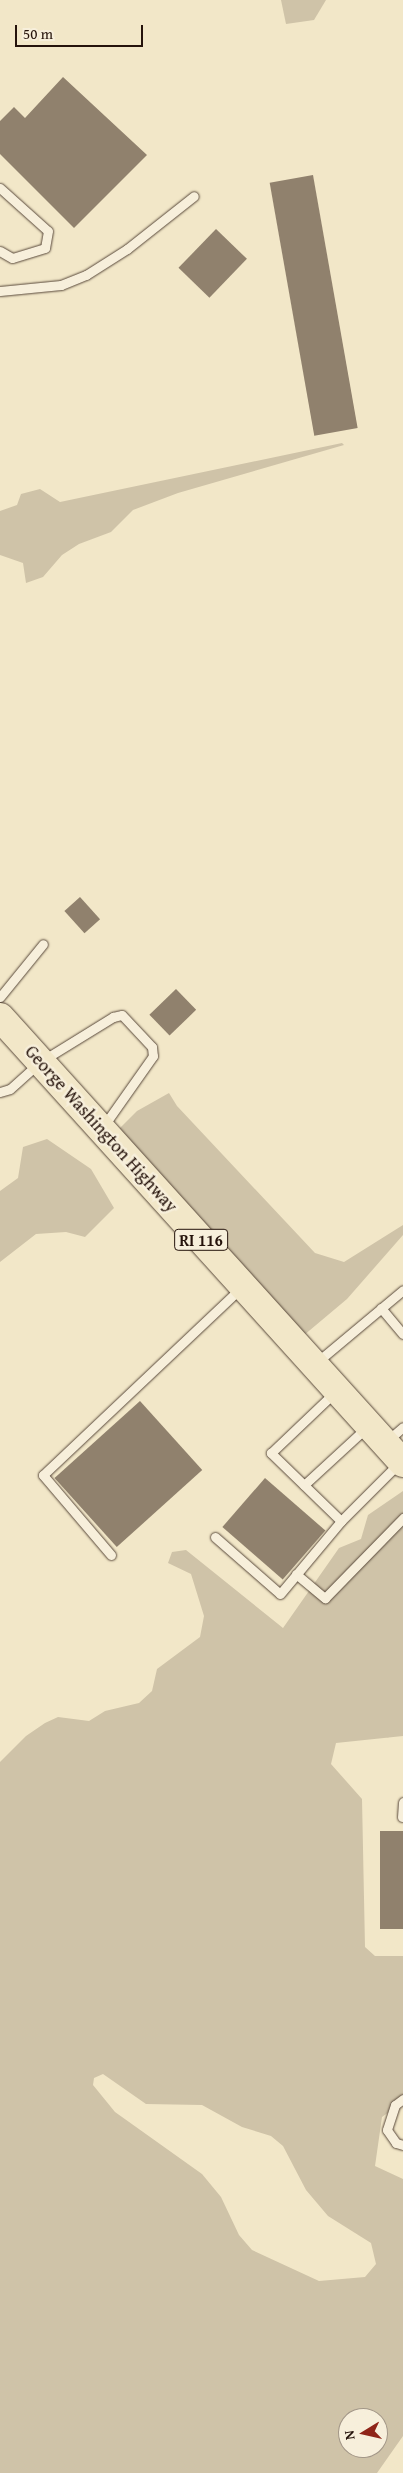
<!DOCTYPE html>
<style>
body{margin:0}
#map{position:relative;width:403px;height:2473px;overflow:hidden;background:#f2e7c8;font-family:"Gentium Book Plus",serif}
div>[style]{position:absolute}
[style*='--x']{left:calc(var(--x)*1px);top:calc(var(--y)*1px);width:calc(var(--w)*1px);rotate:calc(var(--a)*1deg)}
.green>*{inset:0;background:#cfc3a8}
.building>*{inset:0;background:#90816d;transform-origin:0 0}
.roads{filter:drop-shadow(0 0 1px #58483a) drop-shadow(0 0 1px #58483a)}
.service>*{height:9px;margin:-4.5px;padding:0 4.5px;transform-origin:4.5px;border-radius:4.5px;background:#f7efdb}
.primary>*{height:28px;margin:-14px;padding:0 14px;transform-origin:14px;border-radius:14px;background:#f2e7c8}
span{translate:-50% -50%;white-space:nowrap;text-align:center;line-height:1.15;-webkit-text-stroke:5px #f7efdb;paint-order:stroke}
.shield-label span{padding:1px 4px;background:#f7efdb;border:1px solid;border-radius:4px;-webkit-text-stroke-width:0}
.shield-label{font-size:16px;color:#25130b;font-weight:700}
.street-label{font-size:18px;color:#25130b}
.north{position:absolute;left:338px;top:2408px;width:50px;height:50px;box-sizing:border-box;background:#f7efdb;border:1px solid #a39788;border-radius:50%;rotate:261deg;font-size:14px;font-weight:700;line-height:20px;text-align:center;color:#25130b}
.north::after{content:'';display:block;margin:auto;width:18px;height:22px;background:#8f2418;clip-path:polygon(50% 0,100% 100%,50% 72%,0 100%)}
.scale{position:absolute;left:15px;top:25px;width:128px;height:22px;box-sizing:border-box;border:2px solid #25130b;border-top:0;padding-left:6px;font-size:15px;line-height:18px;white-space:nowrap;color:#25130b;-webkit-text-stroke:4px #f7efdb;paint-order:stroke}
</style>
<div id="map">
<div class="green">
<i style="clip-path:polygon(281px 0,326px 0,314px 20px,286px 24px)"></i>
<i style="clip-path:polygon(342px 443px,344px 445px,178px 493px,133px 510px,111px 532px,79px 544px,62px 555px,43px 577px,26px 583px,23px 563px,0 555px,0 511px,17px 505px,21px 494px,40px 489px,60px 502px)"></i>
<i style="clip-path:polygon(169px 1093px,177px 1106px,315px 1253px,344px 1262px,403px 1225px,403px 1235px,347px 1299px,297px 1341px,114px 1134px,137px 1111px)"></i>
<i style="clip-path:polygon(47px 1139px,91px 1169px,114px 1208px,85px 1237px,66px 1232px,36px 1234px,0 1262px,0 1191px,18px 1178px,23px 1147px)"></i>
<i style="clip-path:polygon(evenodd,403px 1491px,403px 1736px,336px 1743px,331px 1764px,362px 1799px,365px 1947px,375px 1956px,403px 1956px,403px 2102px,382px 2117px,375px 2166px,403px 2179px,403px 2436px,377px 2473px,0 2473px,0 1762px,26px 1736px,45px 1723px,58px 1717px,89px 1721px,105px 1711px,139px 1703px,152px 1691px,157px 1669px,200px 1637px,204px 1616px,191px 1574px,168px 1563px,172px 1552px,186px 1550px,283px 1628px,339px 1548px,361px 1539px,368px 1515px,403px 1491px,103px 2074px,146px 2104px,202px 2105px,242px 2127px,271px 2136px,283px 2146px,306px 2190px,328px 2216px,371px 2243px,376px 2264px,365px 2277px,319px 2281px,252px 2250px,239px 2235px,221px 2197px,202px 2174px,115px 2112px,93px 2085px,94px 2078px,103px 2074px,403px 1491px,348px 2418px,378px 2418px,378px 2448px,348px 2448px,348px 2418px)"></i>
</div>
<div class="building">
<i style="clip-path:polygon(63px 77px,147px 155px,74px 228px,0 154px,0 121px,14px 107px,25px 118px)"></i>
<i style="left:313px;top:175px;width:257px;height:44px;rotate:80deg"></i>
<i style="left:216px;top:229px;width:43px;height:54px;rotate:44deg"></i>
<i style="left:80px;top:897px;width:30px;height:21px;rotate:48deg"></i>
<i style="left:176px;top:989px;width:29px;height:37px;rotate:46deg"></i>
<i style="left:140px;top:1401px;width:93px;height:115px;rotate:48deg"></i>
<i style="left:265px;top:1478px;width:80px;height:65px;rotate:41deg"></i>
<i style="left:380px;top:1831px;width:23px;height:98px"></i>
</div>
<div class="roads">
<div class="service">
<i style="--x:0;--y:188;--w:64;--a:41.9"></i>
<i style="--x:48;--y:231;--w:17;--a:100"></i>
<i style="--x:45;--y:248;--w:34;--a:163"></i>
<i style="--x:12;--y:258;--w:14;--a:-150"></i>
<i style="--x:0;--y:291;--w:61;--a:-5.6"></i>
<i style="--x:61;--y:285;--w:27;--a:-22"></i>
<i style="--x:86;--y:275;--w:49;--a:-32.4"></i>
<i style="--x:127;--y:249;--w:85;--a:-38.3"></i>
<i style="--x:0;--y:997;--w:68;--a:-50.9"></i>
<i style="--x:0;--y:1092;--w:10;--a:-17"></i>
<i style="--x:10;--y:1089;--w:40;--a:-42"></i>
<i style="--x:40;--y:1062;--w:86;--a:-31.7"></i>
<i style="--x:113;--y:1017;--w:9;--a:-13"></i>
<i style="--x:122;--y:1015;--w:44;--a:46.8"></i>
<i style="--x:152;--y:1047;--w:9;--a:84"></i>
<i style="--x:153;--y:1056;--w:87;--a:125.2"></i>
<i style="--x:381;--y:1308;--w:34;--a:50"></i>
<i style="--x:317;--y:1362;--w:112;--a:-39.9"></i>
<i style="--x:387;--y:1441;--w:21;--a:-41"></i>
<i style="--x:304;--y:1485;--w:86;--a:-42.6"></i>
<i style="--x:341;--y:1521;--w:82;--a:-45"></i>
<i style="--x:215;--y:1537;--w:86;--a:41.2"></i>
<i style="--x:280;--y:1594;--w:95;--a:-50.1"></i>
<i style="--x:341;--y:1521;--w:98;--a:-135.8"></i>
<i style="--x:271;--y:1453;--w:88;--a:-43.6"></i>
<i style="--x:111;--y:1555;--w:105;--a:-130.4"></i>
<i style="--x:43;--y:1475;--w:272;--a:-43.4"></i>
<i style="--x:296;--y:1574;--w:38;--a:40"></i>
<i style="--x:325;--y:1598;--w:112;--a:-45.7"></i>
<i style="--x:402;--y:1817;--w:15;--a:-86"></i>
<i style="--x:403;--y:2099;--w:10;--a:143"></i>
<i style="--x:395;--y:2105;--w:26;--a:108"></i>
<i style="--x:387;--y:2130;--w:16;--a:55"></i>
<i style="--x:396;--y:2143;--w:7;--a:16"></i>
</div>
<div class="primary">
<i style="--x:0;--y:1017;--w:601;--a:47.9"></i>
</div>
</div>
<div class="shield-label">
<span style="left:201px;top:1240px">RI 116</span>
</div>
<div class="street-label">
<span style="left:101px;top:1129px;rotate:48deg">George Washington Highway</span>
</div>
<div class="north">N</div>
<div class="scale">50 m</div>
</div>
